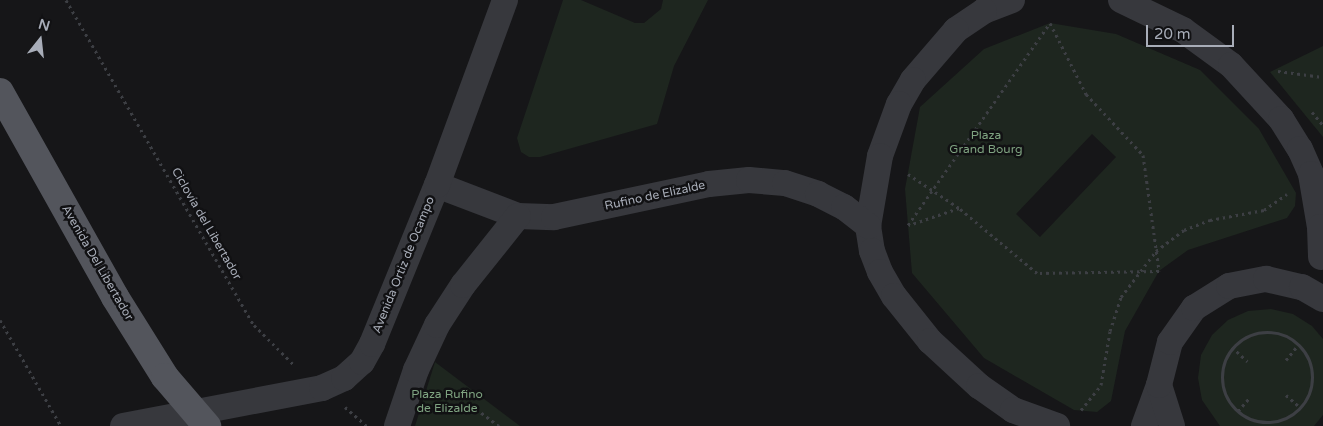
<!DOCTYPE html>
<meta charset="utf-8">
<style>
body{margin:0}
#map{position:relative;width:1323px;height:426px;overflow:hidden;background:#161618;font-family:"Varela Round",sans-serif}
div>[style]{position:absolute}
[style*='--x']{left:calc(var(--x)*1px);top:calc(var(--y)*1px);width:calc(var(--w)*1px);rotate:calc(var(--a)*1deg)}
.green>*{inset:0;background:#1e261f}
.path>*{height:3px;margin-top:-1.5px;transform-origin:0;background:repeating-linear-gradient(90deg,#3d3f44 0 2.5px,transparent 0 6.5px)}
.path>.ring{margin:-1.5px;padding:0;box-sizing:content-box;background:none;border:3px solid #3d3f44;border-radius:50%}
.minor>*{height:26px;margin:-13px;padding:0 13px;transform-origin:13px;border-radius:13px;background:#37383d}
.primary>*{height:28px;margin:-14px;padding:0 14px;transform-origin:14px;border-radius:14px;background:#53555c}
span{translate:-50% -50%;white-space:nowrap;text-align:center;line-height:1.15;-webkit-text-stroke:5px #111113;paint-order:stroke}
.park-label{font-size:12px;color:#7fa381}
.street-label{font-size:12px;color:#a8adb8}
.north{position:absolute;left:15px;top:15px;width:50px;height:50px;-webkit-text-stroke:4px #111113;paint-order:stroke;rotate:16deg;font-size:14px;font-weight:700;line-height:20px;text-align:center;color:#a8adb8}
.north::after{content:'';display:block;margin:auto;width:18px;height:22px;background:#a8adb8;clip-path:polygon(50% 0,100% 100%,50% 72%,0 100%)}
.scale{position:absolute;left:1146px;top:25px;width:88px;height:22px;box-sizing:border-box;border:2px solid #a8adb8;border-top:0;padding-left:6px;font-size:15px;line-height:18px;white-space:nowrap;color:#a8adb8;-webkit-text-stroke:4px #111113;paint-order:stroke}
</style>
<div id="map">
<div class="green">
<i style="clip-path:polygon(563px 0,581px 0,635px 23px,644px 23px,661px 9px,663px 0,708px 0,674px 66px,657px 124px,540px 157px,529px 157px,521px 152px,517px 138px)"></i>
<i style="clip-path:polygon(evenodd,1050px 23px,1116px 34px,1200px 70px,1259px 129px,1296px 193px,1295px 206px,1287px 218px,1188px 250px,1159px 271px,1125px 331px,1111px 401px,1097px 412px,1074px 410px,984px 358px,912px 273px,905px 189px,920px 107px,984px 49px,1050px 23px,1092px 134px,1116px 157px,1040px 237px,1016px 214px,1092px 134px)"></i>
<i style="clip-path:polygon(1323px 46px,1323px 137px,1270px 72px)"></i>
<i style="clip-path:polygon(1271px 309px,1293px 314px,1312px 326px,1323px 339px,1323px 415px,1314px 426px,1220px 426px,1202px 400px,1198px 378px,1201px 355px,1212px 335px,1228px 320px,1248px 311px)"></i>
<i style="clip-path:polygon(435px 362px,520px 426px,415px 426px)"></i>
</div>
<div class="path">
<i style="--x:66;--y:0;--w:375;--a:60"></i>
<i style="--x:254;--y:325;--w:57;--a:45"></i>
<i style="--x:1278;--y:71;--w:45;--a:7.6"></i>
<i style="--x:1312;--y:112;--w:17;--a:50"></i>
<i style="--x:908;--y:174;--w:61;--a:33.7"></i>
<i style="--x:959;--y:208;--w:53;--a:161.2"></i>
<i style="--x:908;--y:225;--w:247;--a:-54.9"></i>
<i style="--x:1050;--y:23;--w:80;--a:63.1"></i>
<i style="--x:1086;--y:94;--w:83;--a:46.9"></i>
<i style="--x:1143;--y:155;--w:117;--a:82.1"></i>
<i style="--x:1159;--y:271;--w:122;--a:179.1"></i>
<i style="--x:1037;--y:273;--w:102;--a:-140.2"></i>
<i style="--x:0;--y:320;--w:122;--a:60.1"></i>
<i class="ring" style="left:1222px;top:332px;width:87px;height:87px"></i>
<i style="--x:1232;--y:347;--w:21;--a:43"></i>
<i style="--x:1286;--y:360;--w:19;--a:-51"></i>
<i style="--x:1286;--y:395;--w:18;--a:41"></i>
<i style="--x:471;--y:405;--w:35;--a:37"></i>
<i style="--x:345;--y:407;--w:29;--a:41"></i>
<i style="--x:1081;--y:410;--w:32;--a:-51"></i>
<i style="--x:1101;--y:385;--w:55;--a:-80.5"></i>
<i style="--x:1110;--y:331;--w:36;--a:-72"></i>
<i style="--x:1121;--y:297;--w:58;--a:-52.7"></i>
<i style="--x:1156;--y:251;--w:35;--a:-37"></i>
<i style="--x:1184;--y:230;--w:28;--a:-21"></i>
<i style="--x:1210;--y:220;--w:55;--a:-10.5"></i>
<i style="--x:1264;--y:210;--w:28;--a:-35"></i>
<i style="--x:1238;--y:411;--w:18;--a:-49"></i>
</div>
<div class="minor">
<i style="--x:1012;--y:0;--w:30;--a:159"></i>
<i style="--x:984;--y:11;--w:34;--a:146"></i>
<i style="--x:956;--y:30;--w:66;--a:130.7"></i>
<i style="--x:913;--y:80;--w:28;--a:120"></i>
<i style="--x:899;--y:104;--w:55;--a:110.1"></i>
<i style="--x:880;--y:156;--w:71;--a:99.7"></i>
<i style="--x:868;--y:226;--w:25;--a:81"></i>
<i style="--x:872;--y:251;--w:22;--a:69"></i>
<i style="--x:880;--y:272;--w:28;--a:60"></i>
<i style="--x:894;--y:296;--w:58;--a:51.3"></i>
<i style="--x:930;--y:341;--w:67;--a:42.6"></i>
<i style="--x:979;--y:386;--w:42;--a:35.2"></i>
<i style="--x:1013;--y:410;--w:47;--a:20"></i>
<i style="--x:1121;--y:0;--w:69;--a:25.8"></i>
<i style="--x:1183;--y:30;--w:59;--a:36.1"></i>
<i style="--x:1231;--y:65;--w:74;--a:47.2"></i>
<i style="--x:1281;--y:119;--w:36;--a:58"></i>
<i style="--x:1300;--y:149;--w:27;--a:66"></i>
<i style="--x:1311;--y:174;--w:54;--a:80.4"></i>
<i style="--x:1320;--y:227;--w:30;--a:88"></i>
<i style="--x:437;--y:185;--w:87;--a:20.9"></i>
<i style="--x:518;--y:216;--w:36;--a:2"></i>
<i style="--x:554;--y:217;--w:158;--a:-12"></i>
<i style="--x:709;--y:184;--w:40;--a:-5.7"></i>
<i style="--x:749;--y:180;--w:36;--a:5"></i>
<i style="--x:785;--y:183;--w:35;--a:18"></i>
<i style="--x:818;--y:194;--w:29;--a:27"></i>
<i style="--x:844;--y:207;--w:31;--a:38"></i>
<i style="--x:123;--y:426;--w:203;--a:-10.8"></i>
<i style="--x:322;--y:388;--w:24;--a:-24"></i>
<i style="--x:344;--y:378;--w:24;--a:-42"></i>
<i style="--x:362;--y:362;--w:21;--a:-61"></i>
<i style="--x:372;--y:344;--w:172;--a:-67.8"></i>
<i style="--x:437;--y:185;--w:197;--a:-69.8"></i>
<i style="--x:397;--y:426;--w:59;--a:-71.3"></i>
<i style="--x:416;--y:370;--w:50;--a:-65"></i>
<i style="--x:437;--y:325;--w:48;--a:-57"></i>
<i style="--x:463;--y:285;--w:88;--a:-51.4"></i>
<i style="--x:1144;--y:426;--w:44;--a:-69.9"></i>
<i style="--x:1172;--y:426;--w:43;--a:-107.6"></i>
<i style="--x:1159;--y:385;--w:44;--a:-75.7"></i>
<i style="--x:1170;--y:342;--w:42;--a:-54.8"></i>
<i style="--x:1194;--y:308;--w:41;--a:-32.2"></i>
<i style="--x:1229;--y:286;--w:38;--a:-11"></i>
<i style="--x:1266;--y:279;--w:37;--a:13"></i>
<i style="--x:1302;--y:287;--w:24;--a:30"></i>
</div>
<div class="primary">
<i style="--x:0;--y:92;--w:235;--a:60.7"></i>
<i style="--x:115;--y:297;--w:94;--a:58"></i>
<i style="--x:165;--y:377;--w:65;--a:49.4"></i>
</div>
<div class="park-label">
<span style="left:986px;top:143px">Plaza<br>Grand Bourg</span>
<span style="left:447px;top:402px">Plaza Rufino<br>de Elizalde</span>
</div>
<div class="street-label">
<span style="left:655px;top:196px;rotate:-12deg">Rufino de Elizalde</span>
<span style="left:206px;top:224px;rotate:60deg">Ciclovía del Libertador</span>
<span style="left:97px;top:263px;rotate:60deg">Avenida Del Libertador</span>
<span style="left:404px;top:265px;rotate:-68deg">Avenida Ortiz de Ocampo</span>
</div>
<div class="north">N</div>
<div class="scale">20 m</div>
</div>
